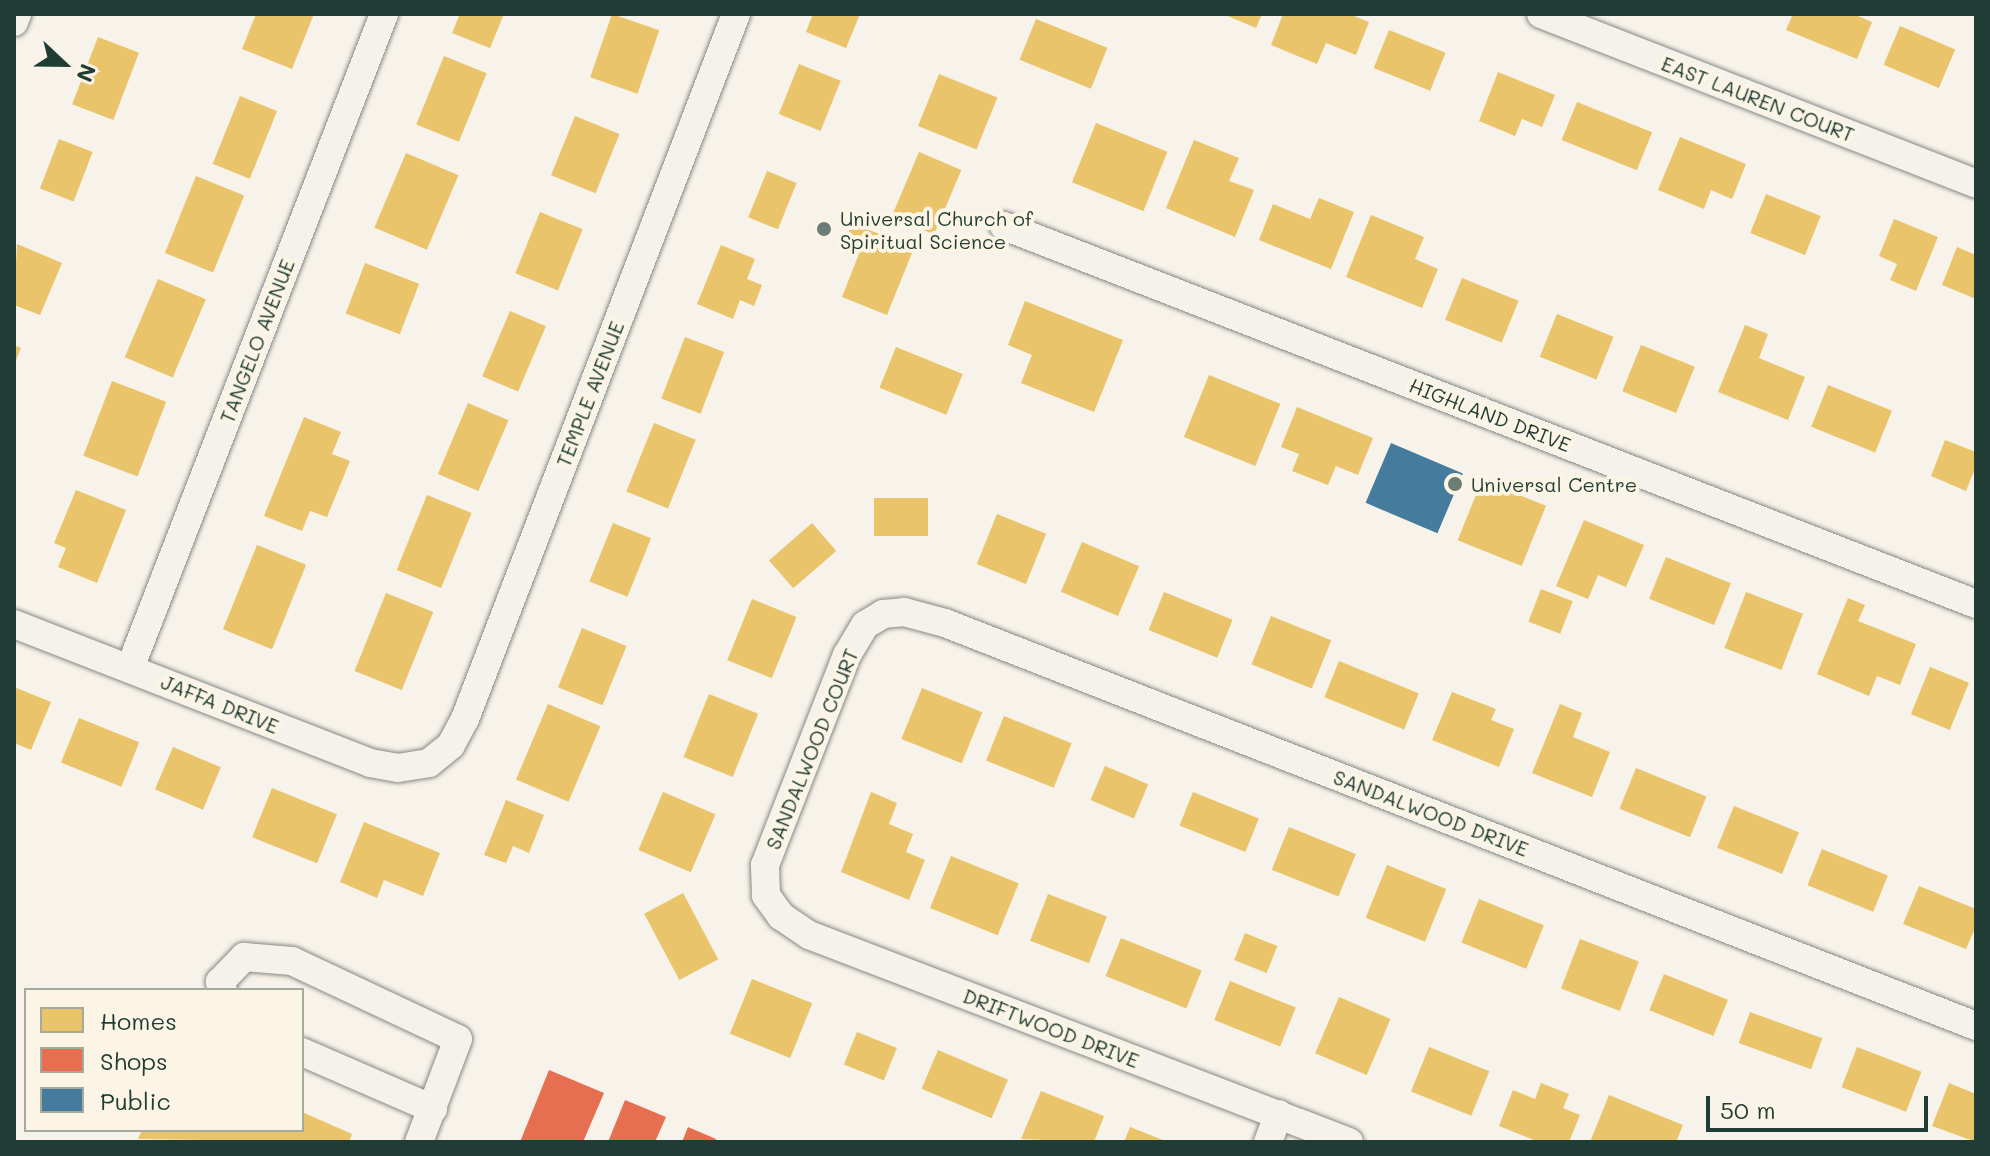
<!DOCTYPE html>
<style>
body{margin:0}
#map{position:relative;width:1990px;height:1156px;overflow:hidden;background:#f7f3ea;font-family:Mali,sans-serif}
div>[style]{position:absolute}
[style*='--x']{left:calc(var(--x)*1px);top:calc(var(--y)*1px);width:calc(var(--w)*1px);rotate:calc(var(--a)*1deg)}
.homes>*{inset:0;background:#e9c46a;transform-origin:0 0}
.shops>*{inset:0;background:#e76f51}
.public>*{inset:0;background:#457b9d;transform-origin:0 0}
.roads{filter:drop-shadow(0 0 2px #868984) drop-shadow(0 0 2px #868984)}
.minor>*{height:28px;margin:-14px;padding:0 14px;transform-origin:14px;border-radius:14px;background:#f5f2ec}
.dots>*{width:22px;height:22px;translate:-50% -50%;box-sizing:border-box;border:4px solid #fcf5e5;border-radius:50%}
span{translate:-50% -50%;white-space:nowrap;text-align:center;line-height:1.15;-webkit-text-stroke:8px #fcf5e5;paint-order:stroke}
.street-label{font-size:20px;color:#1f3d34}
.poi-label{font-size:20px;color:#1f3d34}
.left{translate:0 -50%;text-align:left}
.frame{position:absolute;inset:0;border:16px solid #1f3d34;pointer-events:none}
.legend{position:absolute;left:24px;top:988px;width:280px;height:144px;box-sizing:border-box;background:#fcf5e5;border:2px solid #a4ab9e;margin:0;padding:10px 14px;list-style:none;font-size:24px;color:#1f3d34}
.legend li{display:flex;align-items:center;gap:16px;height:40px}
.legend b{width:40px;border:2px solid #a4ab9e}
.north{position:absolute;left:24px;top:24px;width:80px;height:80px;-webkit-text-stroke:6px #fcf5e5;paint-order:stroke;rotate:112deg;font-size:22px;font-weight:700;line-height:32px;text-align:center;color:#1f3d34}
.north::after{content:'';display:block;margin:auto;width:28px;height:36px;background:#1f3d34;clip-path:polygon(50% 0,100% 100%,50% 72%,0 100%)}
.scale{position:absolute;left:1706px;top:1096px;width:222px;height:36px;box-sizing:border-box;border:4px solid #1f3d34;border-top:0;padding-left:10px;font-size:24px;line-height:28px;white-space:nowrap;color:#1f3d34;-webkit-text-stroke:6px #fcf5e5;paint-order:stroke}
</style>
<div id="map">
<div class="homes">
<i style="clip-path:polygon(256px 14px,314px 14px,292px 69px,242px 49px)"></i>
<i style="clip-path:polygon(460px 14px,504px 14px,490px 48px,452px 33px)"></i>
<i style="left:612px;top:14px;width:50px;height:67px;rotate:19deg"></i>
<i style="clip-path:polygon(813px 14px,860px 14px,846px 48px,806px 32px)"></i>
<i style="clip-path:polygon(1223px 14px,1262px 14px,1256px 28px)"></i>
<i style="clip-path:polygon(1283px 14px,1349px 14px,1369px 22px,1356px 55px,1326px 43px,1317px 64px,1271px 45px)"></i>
<i style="clip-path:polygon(1793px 14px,1853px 14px,1872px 22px,1857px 59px,1786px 30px)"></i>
<i style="left:1036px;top:19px;width:77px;height:44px;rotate:22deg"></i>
<i style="left:1900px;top:26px;width:60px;height:42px;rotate:23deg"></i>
<i style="left:1389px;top:30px;width:61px;height:41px;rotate:22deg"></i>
<i style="left:98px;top:37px;width:44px;height:72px;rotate:21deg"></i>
<i style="left:444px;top:56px;width:46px;height:74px;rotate:22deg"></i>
<i style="left:799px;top:64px;width:45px;height:54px;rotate:22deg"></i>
<i style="clip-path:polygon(1498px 72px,1555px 95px,1542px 127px,1522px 119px,1515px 136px,1479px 121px)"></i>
<i style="left:939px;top:74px;width:63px;height:56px;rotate:22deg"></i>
<i style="left:240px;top:96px;width:40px;height:73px;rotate:22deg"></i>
<i style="left:1577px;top:102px;width:81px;height:41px;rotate:22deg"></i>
<i style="left:575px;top:116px;width:48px;height:64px;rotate:22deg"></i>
<i style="left:1096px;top:123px;width:77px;height:64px;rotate:22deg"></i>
<i style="clip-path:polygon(1680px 137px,1746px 164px,1732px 199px,1711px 190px,1704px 209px,1658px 190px)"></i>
<i style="left:59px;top:139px;width:36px;height:53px;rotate:21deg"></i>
<i style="clip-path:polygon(1194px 140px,1239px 158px,1229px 181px,1254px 190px,1235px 237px,1166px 208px)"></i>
<i style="left:919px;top:152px;width:46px;height:70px;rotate:23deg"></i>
<i style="left:406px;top:153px;width:57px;height:81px;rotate:23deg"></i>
<i style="left:767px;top:171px;width:32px;height:50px;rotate:22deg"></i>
<i style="left:196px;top:176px;width:52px;height:83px;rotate:22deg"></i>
<i style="left:1766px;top:194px;width:59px;height:42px;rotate:22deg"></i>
<i style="clip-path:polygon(1319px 198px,1354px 212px,1331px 269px,1259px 240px,1273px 204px,1310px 219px)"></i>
<i style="left:540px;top:212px;width:46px;height:66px;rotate:22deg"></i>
<i style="clip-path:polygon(1371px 215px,1424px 237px,1415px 259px,1438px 269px,1422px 308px,1346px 277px)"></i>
<i style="clip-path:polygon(1894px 219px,1938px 237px,1916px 291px,1890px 280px,1897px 264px,1879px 256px)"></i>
<i style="clip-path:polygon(852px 223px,914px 248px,887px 315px,842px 297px,860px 251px,844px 245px)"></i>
<i style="clip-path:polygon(17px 244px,62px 263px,40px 315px,14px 305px)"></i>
<i style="clip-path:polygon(721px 245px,755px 259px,747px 279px,762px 285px,754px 306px,740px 300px,733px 319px,697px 304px)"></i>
<i style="clip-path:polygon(1957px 247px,1976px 255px,1976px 299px,1942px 285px)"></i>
<i style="left:365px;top:263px;width:58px;height:54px;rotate:21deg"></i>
<i style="left:1462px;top:278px;width:61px;height:45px;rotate:22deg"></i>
<i style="left:158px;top:279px;width:52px;height:85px;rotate:23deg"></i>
<i style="clip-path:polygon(1025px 301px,1123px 340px,1094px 412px,1021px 383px,1032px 355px,1008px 345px)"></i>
<i style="left:510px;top:311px;width:39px;height:71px;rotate:23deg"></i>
<i style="left:1557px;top:314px;width:61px;height:46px;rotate:22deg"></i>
<i style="clip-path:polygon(1745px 325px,1768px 334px,1759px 358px,1805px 377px,1788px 420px,1718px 392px)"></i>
<i style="left:685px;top:337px;width:42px;height:66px;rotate:21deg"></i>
<i style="clip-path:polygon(14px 345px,21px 348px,14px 365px)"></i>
<i style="left:1641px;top:345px;width:58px;height:50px;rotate:22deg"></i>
<i style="left:896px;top:347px;width:72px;height:44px;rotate:22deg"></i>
<i style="left:1209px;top:375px;width:77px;height:67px;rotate:22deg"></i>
<i style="left:112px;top:381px;width:58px;height:80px;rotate:21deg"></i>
<i style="left:1828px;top:385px;width:69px;height:45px;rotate:22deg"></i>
<i style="left:468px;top:403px;width:44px;height:77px;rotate:23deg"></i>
<i style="clip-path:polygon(1297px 407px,1373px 438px,1358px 475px,1336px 466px,1328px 485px,1292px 471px,1299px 454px,1281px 447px)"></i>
<i style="clip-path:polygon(304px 417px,341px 432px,332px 454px,350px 461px,327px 517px,310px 511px,302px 531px,264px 516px)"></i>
<i style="left:654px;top:423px;width:45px;height:74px;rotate:22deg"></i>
<i style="clip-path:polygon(1945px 440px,1976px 452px,1976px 466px,1966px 491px,1931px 476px)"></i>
<i style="left:1482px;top:480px;width:69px;height:65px;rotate:22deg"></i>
<i style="clip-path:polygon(76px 490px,126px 510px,97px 583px,58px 567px,66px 548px,54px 543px)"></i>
<i style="left:427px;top:495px;width:48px;height:81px;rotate:22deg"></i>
<i style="left:874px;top:498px;width:54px;height:38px"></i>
<i style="left:997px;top:514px;width:53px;height:54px;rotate:22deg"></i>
<i style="clip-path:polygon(1584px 520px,1644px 545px,1626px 587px,1598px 575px,1588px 599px,1556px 586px)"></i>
<i style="left:613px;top:523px;width:41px;height:63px;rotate:22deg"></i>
<i style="left:812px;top:523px;width:37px;height:57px;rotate:49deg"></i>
<i style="left:1082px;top:542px;width:62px;height:54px;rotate:23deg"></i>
<i style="left:257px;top:545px;width:53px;height:91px;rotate:22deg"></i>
<i style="left:1666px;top:557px;width:70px;height:45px;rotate:22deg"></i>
<i style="left:1541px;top:589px;width:34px;height:35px;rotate:21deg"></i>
<i style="left:1164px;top:592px;width:74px;height:41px;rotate:22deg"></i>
<i style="left:1746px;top:592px;width:61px;height:60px;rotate:21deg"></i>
<i style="left:386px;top:593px;width:51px;height:84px;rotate:22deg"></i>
<i style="clip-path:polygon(1848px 598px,1865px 605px,1858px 621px,1916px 644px,1900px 685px,1877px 676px,1869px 696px,1817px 674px)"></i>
<i style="left:752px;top:599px;width:48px;height:66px;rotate:22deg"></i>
<i style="left:1271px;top:616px;width:65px;height:52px;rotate:22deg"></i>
<i style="left:582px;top:628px;width:48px;height:64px;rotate:22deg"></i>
<i style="left:1339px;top:661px;width:86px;height:39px;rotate:22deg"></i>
<i style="left:1930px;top:667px;width:42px;height:51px;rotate:22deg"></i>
<i style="clip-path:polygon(14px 687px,51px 702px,31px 750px,14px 743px)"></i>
<i style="left:922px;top:688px;width:65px;height:55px;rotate:22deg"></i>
<i style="clip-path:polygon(1452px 692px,1496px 709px,1491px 720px,1514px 729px,1499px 767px,1432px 740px)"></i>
<i style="left:709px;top:694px;width:53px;height:68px;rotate:22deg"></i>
<i style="left:548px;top:704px;width:57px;height:82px;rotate:23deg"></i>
<i style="clip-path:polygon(1560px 704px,1582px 713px,1573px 737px,1610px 752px,1592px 797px,1532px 773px)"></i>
<i style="left:1004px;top:716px;width:73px;height:48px;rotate:22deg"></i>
<i style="left:79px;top:718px;width:65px;height:48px;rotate:22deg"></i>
<i style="left:173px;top:747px;width:52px;height:46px;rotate:23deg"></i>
<i style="left:1105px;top:766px;width:47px;height:37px;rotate:23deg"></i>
<i style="left:1636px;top:768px;width:76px;height:44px;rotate:22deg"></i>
<i style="left:272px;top:788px;width:70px;height:53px;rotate:22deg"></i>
<i style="left:663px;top:792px;width:57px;height:63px;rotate:23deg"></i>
<i style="clip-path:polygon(871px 792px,897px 803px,889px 824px,913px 834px,906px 852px,925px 860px,909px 900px,841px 872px)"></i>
<i style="left:1193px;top:792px;width:71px;height:36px;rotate:22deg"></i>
<i style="clip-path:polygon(506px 800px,544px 815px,529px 853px,513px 846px,506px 863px,484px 855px)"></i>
<i style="left:1734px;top:806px;width:70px;height:45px;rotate:22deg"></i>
<i style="clip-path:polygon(364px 822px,440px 853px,423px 896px,384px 880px,377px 898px,340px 882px)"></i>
<i style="left:1289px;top:827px;width:72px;height:46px;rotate:22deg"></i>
<i style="left:1822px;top:849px;width:71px;height:39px;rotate:22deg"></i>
<i style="left:951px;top:856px;width:73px;height:56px;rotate:22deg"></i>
<i style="left:1387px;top:865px;width:64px;height:57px;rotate:22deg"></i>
<i style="clip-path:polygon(1919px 886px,1976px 909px,1976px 926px,1966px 949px,1903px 924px)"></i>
<i style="left:683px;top:893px;width:75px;height:44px;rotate:62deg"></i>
<i style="left:1048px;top:894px;width:63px;height:50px;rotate:21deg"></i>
<i style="left:1479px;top:899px;width:70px;height:47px;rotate:22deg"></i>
<i style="left:1245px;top:933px;width:35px;height:29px;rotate:22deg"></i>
<i style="left:1121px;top:938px;width:87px;height:41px;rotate:22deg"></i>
<i style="left:1580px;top:939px;width:63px;height:53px;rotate:21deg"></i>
<i style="left:1664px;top:974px;width:69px;height:39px;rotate:22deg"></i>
<i style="left:752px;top:979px;width:65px;height:59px;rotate:22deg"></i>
<i style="left:1230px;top:981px;width:71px;height:42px;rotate:22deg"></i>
<i style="left:1339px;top:997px;width:56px;height:61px;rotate:23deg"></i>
<i style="left:1750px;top:1012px;width:77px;height:33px;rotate:20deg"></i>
<i style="left:857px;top:1032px;width:43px;height:35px;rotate:22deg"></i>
<i style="left:1429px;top:1047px;width:65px;height:48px;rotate:22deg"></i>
<i style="left:1857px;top:1047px;width:69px;height:43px;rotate:21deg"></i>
<i style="left:938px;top:1050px;width:76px;height:42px;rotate:23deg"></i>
<i style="clip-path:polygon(1541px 1083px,1569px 1094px,1563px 1108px,1580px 1115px,1569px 1142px,1539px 1142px,1499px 1126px,1513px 1090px,1535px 1099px)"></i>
<i style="clip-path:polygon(1949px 1083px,1976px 1094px,1976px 1142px,1932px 1126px)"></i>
<i style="clip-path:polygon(1041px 1091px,1104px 1116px,1094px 1142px,1021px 1139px)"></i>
<i style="clip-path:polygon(1609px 1095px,1683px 1125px,1676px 1142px,1590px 1142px)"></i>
<i style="clip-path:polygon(302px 1112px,352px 1134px,349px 1142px,138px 1139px,142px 1130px,302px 1130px)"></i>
<i style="clip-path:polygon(1130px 1127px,1168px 1142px,1124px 1142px)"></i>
</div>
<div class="shops">
<i style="clip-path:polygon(549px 1070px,604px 1093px,583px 1142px,520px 1142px)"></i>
<i style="clip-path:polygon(625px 1100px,666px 1117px,655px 1142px,608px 1142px)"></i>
<i style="clip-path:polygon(688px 1127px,716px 1139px,715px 1142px,682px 1142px)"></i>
</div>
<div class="public">
<i style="left:1391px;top:443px;width:78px;height:65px;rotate:23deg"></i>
</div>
<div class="roads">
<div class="minor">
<i style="--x:1541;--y:14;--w:467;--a:21.3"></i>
<i style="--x:14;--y:22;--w:9;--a:-69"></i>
<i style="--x:1004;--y:226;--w:1043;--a:21.25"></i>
<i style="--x:14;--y:624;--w:382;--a:21.3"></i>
<i style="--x:370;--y:763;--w:28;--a:10"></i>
<i style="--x:398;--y:768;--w:31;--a:-9"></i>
<i style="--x:429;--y:763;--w:28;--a:-39"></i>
<i style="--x:451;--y:745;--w:30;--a:-62"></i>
<i style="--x:465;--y:719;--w:755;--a:-68.97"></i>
<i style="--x:130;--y:668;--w:702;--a:-68.77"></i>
<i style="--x:223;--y:990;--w:9;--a:-111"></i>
<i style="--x:220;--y:982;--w:35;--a:-46"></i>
<i style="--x:244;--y:957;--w:48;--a:4.8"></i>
<i style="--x:292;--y:961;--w:183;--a:25.2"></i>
<i style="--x:458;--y:1039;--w:110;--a:110.7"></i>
<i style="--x:302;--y:1052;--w:143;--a:23.5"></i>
<i style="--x:1268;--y:1142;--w:30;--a:-69"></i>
<i style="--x:1349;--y:1142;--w:578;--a:-159.03"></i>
<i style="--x:809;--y:935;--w:34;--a:-146"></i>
<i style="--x:781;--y:916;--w:26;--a:-126"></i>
<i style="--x:766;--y:895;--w:30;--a:-92"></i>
<i style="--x:765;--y:865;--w:225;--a:-68.7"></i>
<i style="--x:847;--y:655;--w:35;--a:-59"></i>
<i style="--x:865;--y:625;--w:21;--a:-31"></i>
<i style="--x:883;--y:614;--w:21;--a:-5"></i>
<i style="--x:904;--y:612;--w:42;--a:15"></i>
<i style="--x:945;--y:623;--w:1107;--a:21.35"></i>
</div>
</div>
<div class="dots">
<i style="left:824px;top:229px;background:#6b7d74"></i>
<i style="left:1455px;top:484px;background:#6b7d74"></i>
</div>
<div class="street-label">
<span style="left:1758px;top:99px;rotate:21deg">EAST LAUREN COURT</span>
<span style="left:257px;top:341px;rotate:-69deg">TANGELO AVENUE</span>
<span style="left:590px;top:394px;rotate:-69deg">TEMPLE AVENUE</span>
<span style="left:1490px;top:415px;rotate:21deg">HIGHLAND DRIVE</span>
<span style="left:220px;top:704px;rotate:22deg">JAFFA DRIVE</span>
<span style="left:812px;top:749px;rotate:-68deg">SANDALWOOD COURT</span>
<span style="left:1431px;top:813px;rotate:21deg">SANDALWOOD DRIVE</span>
<span style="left:1051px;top:1028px;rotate:21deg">DRIFTWOOD DRIVE</span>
</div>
<div class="poi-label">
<span class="left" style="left:840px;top:230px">Universal Church of<br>Spiritual Science</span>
<span class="left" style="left:1471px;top:484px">Universal Centre</span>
</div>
<div class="frame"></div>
<ul class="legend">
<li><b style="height:22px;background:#e9c46a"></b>Homes</li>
<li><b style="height:22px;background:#e76f51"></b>Shops</li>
<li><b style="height:22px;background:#457b9d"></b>Public</li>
</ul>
<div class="north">N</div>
<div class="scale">50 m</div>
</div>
